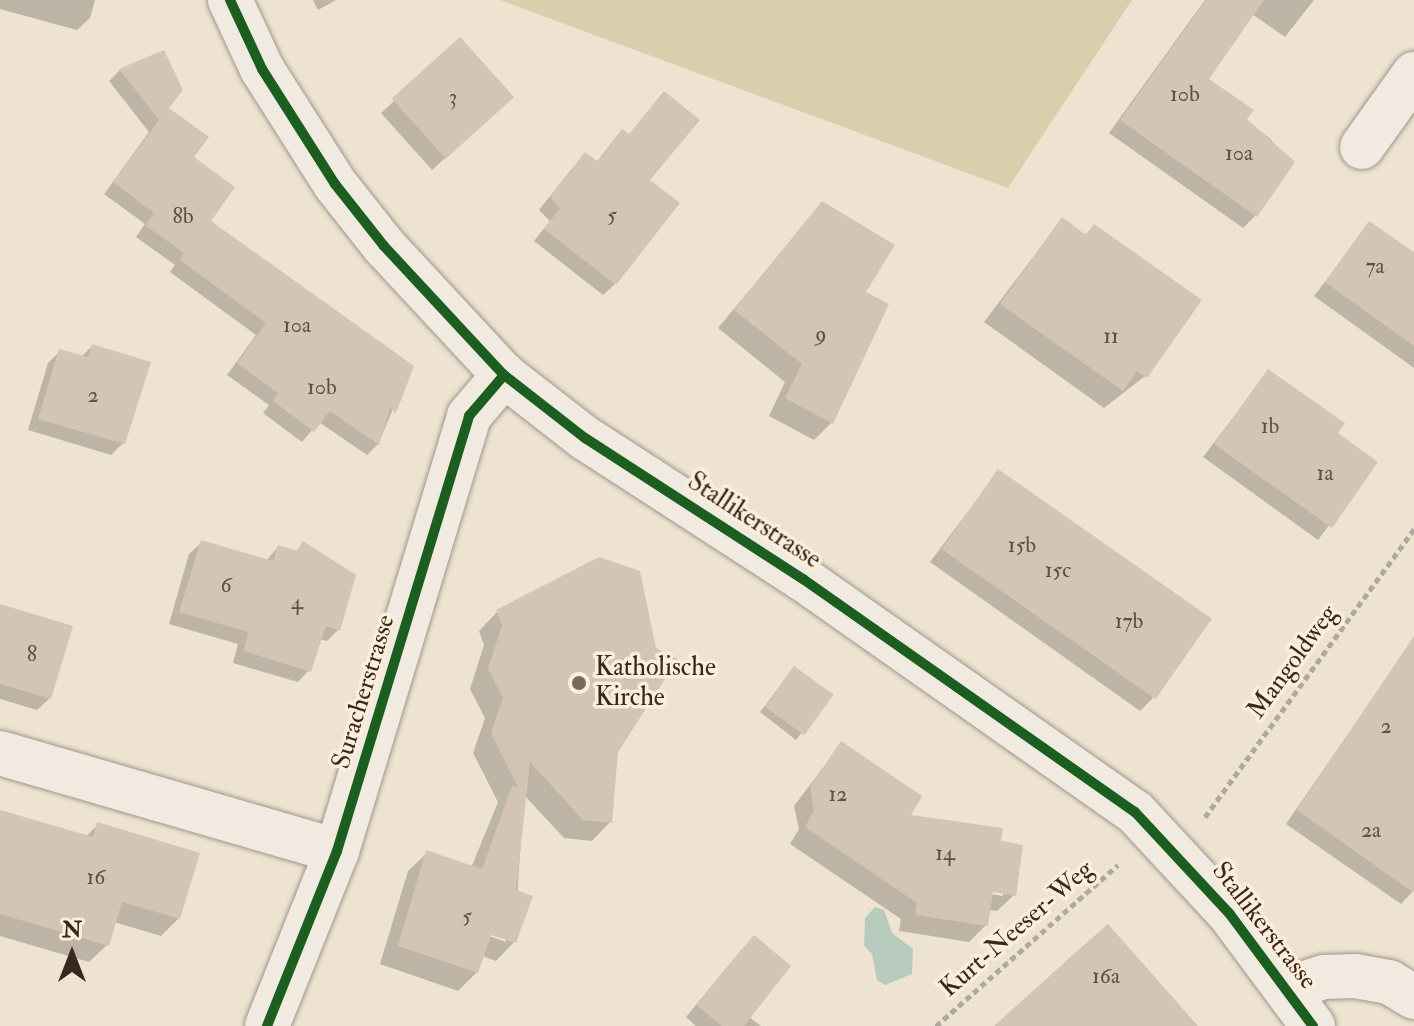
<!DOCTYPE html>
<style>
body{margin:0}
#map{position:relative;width:1414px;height:1026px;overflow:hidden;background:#eee2d0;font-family:"IM FELL Double Pica",serif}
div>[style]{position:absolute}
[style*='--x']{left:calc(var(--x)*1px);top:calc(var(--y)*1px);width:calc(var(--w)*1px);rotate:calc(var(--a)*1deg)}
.green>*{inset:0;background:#d8d0ac}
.water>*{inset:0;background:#b7cabe}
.shadow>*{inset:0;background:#0003}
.building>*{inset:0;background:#d4c4b4;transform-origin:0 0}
.path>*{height:5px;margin-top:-2.5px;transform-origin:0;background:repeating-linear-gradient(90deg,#afa8a0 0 6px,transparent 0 10px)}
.roads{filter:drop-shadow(0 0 2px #9f978b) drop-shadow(0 0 2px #9f978b)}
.minor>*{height:44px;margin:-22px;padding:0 22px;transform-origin:22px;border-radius:22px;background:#f0eae1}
.secondary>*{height:44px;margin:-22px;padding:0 22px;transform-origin:22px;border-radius:22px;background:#f0eae1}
.cycleway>*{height:10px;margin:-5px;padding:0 5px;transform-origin:5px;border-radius:5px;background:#1b5e20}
.dots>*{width:22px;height:22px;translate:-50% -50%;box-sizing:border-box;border:4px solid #fceed8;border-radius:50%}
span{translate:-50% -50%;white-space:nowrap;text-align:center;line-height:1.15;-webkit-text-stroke:7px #fceed8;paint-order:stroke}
.number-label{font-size:22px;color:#5f5045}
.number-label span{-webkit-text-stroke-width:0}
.street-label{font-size:26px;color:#382920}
.poi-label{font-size:26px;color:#382920}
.left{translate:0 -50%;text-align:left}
.north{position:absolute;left:32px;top:914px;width:80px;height:80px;-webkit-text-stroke:6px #fceed8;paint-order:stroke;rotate:0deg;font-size:22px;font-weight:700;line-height:32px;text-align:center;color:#382920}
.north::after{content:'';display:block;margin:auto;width:28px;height:36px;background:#382920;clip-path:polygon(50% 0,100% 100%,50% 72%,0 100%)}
</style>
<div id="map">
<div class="green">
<i style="clip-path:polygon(500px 0,1132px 0,1008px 188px)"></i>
</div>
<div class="water">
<i style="clip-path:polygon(875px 907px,884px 910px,892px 933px,913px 949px,912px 974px,885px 985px,877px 980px,872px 954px,864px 946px,865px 918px)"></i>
</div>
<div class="shadow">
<i style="clip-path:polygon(0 0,95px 0,90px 18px,77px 30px,0 9px)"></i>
<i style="clip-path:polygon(313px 0,336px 0,318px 10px)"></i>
<i style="clip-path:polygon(1205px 0,1314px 0,1285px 37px,1252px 14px,1207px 79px,1244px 119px,1272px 140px,1255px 216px,1243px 228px,1109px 133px)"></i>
<i style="clip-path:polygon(460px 40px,499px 109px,432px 170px,381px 113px)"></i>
<i style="clip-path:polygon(163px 52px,167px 108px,191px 158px,208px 222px,411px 367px,378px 444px,367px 455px,319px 422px,302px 442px,263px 413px,269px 405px,227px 375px,256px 335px,170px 272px,175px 265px,136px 237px,145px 224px,104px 194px,149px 132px,109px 81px,120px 70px)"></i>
<i style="clip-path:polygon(628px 136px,647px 180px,615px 284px,603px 295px,534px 241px,550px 221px,539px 210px,574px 166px,596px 163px)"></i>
<i style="clip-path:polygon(822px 203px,863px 292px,831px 423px,814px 440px,769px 416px,785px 382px,718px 328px)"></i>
<i style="clip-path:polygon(1062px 219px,1084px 236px,1094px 226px,1145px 376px,1104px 408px,984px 322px)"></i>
<i style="clip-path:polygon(1370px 224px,1414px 255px,1414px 368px,1314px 296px)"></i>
<i style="clip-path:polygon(92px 346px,123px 443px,111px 455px,28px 430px,48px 363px,60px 351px,81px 357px)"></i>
<i style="clip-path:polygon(1268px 372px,1335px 434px,1375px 463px,1318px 540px,1203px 457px)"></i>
<i style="clip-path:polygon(998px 472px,1153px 698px,1140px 711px,930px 562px)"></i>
<i style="clip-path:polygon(201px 543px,266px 561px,278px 547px,295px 552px,303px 544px,338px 630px,327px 641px,319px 639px,309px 670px,298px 682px,233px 663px,238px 644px,169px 624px,189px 554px)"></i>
<i style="clip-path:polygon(0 606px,50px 698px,37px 710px,0 699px)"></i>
<i style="clip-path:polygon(evenodd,497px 612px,616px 751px,610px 822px,592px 841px,564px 838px,524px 795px,514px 942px,496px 961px,482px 956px,477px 972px,458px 991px,380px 964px,408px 871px,427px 853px,471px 868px,498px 802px,473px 753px,485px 718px,470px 689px,484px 645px,479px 631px,497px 612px,482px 930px,506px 938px,506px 942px,481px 933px,482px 930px)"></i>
<i style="clip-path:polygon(1395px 666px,1414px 679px,1414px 890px,1401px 904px,1286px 824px)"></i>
<i style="clip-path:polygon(789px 674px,831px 696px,796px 740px,760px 712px)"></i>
<i style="clip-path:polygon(evenodd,841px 744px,908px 816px,999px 843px,1014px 895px,997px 911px,988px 910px,986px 925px,969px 942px,899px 931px,901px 919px,790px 844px,799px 829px,794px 806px,841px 744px,983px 889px,1003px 892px,1003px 896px,983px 893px,983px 889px)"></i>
<i style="clip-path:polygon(0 812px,85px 837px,98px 825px,179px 918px,161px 936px,114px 922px,107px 945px,89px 962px,0 936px)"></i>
<i style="clip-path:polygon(742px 949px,749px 1017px,761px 1026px,696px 1026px,686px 1017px)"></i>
</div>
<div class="building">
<i style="clip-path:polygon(1206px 0,1264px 0,1209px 79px,1254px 110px,1247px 119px,1295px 162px,1257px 217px,1120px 120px)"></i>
<i style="left:460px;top:37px;width:81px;height:92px;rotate:48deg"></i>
<i style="clip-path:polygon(164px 50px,183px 90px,169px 108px,209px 137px,194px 157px,235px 187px,211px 221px,414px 366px,396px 413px,390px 408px,379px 445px,330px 411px,314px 432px,273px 401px,278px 393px,237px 363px,266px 323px,180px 260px,184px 253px,145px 225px,154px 213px,113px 182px,159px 120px,119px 69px)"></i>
<i style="clip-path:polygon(664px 91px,700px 120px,650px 180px,680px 203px,616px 285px,544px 229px,560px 208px,550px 197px,585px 152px,597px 161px,622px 129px,629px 134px)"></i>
<i style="clip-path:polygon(822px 201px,895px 245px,866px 292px,889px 304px,833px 424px,785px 398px,802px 364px,734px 310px)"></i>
<i style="clip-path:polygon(1062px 217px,1086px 235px,1094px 224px,1202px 300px,1147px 378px,1137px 371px,1123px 391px,1000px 304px)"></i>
<i style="clip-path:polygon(1369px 221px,1414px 252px,1414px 346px,1325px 282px)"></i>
<i style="clip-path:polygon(92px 344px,151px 362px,125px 444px,38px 419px,59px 349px,88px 357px)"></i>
<i style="clip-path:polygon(1268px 369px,1345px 423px,1338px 433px,1378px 462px,1332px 528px,1214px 444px)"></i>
<i style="left:998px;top:469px;width:261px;height:98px;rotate:35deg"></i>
<i style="clip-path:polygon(201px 540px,273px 561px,278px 545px,297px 551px,303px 541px,356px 575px,340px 631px,326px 626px,311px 672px,244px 651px,248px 632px,179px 612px)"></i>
<i style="clip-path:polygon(599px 557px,640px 571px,656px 648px,678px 659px,618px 752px,612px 823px,583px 820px,530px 762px,516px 890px,533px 896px,516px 943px,491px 935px,478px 973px,398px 946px,426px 850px,482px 869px,512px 786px,518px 787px,491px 733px,503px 698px,488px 669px,502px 625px,496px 610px)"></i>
<i style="clip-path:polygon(0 604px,73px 626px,51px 699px,0 684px)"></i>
<i style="clip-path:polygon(1414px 636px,1414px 893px,1297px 810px)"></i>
<i style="left:794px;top:666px;width:49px;height:50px;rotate:36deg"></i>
<i style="clip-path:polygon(841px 741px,922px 796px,911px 815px,1003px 828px,1001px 841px,1023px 845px,1016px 896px,993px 892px,988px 926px,915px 915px,917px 903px,805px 827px,814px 811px,810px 787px)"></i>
<i style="clip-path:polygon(0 810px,93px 837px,97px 822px,200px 853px,180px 919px,122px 902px,109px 946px,0 914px)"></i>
<i style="clip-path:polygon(1108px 924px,1198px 1026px,994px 1026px,1075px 953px)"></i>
<i style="clip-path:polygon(754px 935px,791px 966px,744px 1026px,722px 1026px,696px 1005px)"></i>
</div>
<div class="path">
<i style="--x:1205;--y:817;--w:356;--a:-54"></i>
<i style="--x:936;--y:1026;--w:243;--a:-41.5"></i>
</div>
<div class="roads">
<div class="minor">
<i style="--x:1362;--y:147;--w:90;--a:-54.5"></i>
<i style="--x:0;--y:753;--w:351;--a:16.2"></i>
<i style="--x:1287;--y:989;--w:39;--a:-18"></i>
<i style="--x:1324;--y:977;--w:31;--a:-2"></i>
<i style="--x:1355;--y:976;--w:35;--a:10"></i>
<i style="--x:1389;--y:982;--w:29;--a:31"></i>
<i style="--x:267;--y:1026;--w:188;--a:-68.2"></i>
<i style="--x:337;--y:851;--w:455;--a:-73.1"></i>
<i style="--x:469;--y:416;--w:54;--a:-49.5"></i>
</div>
<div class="secondary">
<i style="--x:230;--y:0;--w:76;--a:65.1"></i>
<i style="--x:262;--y:69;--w:136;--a:57.6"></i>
<i style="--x:335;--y:184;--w:79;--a:51.7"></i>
<i style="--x:384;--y:246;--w:176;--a:47.1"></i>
<i style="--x:504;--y:375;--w:103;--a:37.9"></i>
<i style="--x:585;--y:438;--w:260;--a:32.9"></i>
<i style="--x:803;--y:579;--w:406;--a:35.1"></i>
<i style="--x:1135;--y:812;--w:138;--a:47.1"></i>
<i style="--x:1229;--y:913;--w:141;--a:53.4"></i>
</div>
</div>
<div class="cycleway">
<i style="--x:230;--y:0;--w:76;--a:65.1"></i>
<i style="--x:262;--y:69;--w:136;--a:57.6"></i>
<i style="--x:335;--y:184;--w:79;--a:51.7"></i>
<i style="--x:384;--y:246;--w:176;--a:47.1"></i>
<i style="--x:504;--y:375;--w:103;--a:37.9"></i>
<i style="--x:585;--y:438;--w:260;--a:32.9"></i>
<i style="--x:803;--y:579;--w:406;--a:35.1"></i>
<i style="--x:1135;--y:812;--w:138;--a:47.1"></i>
<i style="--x:1229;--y:913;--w:141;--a:53.4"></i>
<i style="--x:267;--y:1026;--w:188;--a:-68.2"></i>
<i style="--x:337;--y:851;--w:455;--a:-73.1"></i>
<i style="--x:469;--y:416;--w:54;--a:-49.5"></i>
</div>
<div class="dots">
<i style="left:579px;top:683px;background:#786a5e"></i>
</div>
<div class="number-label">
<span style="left:1185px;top:95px">10b</span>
<span style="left:453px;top:98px">3</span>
<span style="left:1239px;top:154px">10a</span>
<span style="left:612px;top:216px">5</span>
<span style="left:183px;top:217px">8b</span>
<span style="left:1375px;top:267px">7a</span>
<span style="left:297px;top:326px">10a</span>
<span style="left:821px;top:335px">9</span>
<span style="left:1111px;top:337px">11</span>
<span style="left:322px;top:388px">10b</span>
<span style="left:93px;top:396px">2</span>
<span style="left:1270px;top:427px">1b</span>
<span style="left:1325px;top:474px">1a</span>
<span style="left:1022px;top:546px">15b</span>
<span style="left:1058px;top:571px">15c</span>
<span style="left:226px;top:586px">6</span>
<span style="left:297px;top:603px">4</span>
<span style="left:1129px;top:622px">17b</span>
<span style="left:32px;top:655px">8</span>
<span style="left:1386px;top:727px">2</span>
<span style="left:838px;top:795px">12</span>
<span style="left:1371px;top:831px">2a</span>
<span style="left:945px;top:854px">14</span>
<span style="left:96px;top:878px">16</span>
<span style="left:467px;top:917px">5</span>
<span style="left:1106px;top:977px">16a</span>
</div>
<div class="street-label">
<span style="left:754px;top:521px;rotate:33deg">Stallikerstrasse</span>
<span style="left:1293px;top:662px;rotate:-54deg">Mangoldweg</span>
<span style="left:364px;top:692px;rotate:-73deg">Suracherstrasse</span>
<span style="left:1264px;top:926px;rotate:52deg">Stallikerstrasse</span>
<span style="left:1017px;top:929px;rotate:-41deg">Kurt-Neeser-Weg</span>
</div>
<div class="poi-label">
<span class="left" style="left:595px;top:683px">Katholische<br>Kirche</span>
</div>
<div class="north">N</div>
</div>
